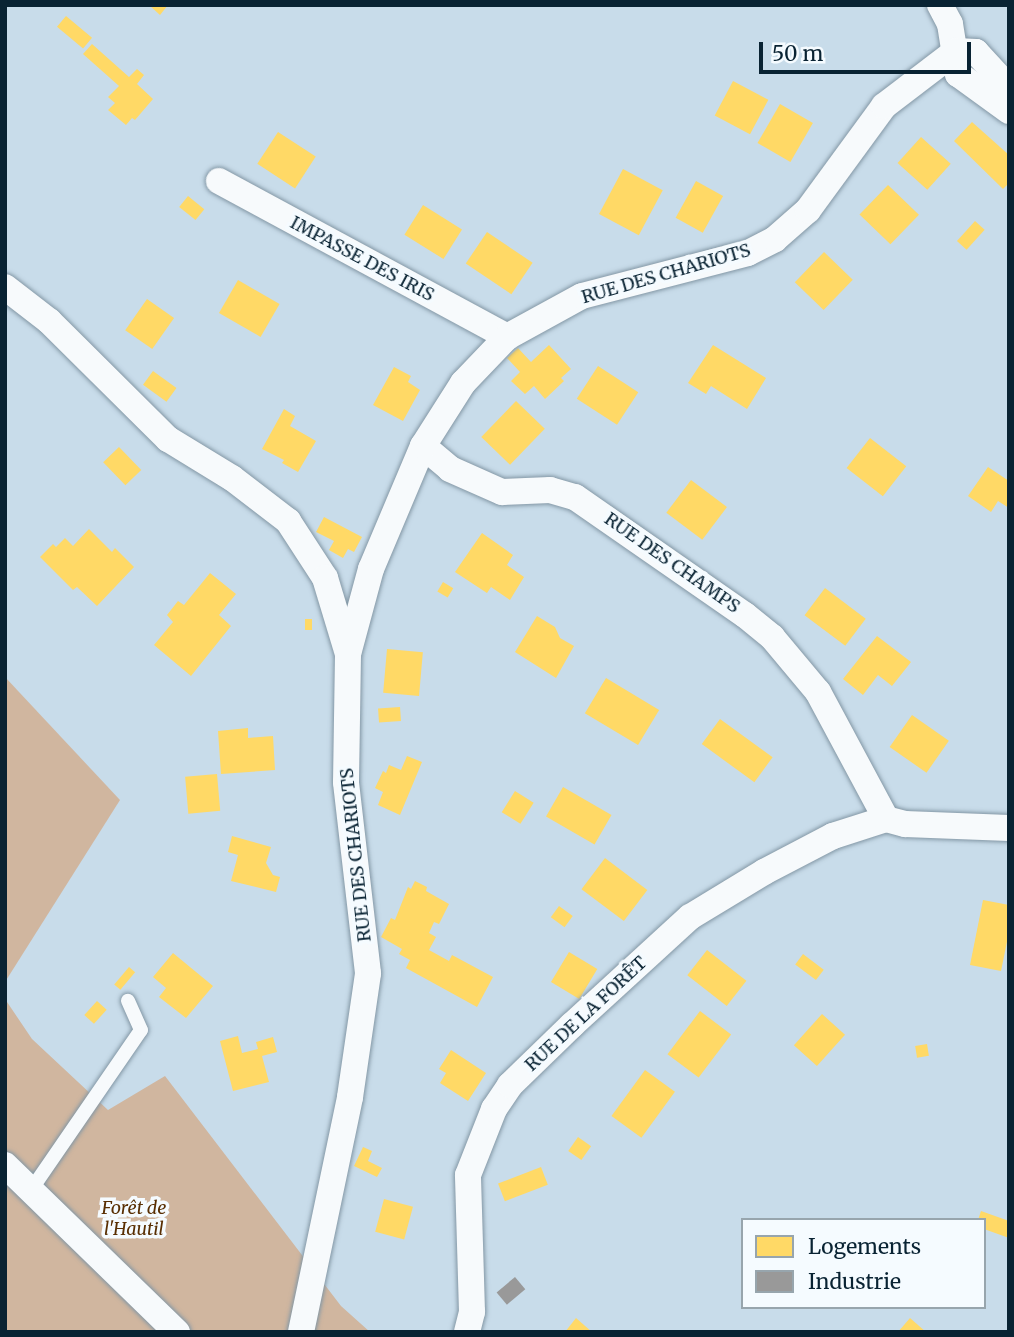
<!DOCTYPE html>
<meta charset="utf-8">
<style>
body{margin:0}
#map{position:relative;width:1014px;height:1337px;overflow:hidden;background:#c8dcea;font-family:Merriweather,serif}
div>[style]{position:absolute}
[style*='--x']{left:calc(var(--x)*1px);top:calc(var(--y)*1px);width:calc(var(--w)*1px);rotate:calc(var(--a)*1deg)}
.green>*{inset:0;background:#d0b69f}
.homes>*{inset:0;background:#ffd966;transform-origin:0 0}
.industry>*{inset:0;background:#999;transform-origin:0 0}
.roads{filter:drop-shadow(0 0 2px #8397a5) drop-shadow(0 0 2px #8397a5)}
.lane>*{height:14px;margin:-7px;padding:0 7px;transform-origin:7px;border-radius:7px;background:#f7fafc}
.street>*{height:26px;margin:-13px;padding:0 13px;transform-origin:13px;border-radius:13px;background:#f7fafc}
span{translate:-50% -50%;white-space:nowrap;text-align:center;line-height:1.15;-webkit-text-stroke:7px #f5fbff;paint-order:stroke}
.street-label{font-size:18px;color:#092333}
.park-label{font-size:18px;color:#592f03;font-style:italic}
.frame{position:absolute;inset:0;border:7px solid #092333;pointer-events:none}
.legend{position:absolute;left:741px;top:1218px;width:245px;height:91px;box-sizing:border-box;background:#f5fbff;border:2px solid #97a5ad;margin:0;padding:9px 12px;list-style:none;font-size:21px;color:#092333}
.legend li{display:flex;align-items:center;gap:14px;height:35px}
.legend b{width:35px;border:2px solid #97a5ad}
.scale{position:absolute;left:759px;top:42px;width:212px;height:32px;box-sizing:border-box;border:4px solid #092333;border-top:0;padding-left:9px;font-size:21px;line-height:24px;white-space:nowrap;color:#092333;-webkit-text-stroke:5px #f5fbff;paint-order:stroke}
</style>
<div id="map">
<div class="green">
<i style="clip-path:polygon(5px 677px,120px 800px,5px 982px)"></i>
<i style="clip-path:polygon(5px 999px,32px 1039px,108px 1110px,165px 1076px,341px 1306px,370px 1332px,5px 1332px)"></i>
</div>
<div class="homes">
<i style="clip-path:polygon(149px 5px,168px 5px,160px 15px)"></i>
<i style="left:66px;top:16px;width:34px;height:14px;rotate:40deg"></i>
<i style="clip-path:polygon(92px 44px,129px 77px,137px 69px,144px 75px,137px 84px,153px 99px,135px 120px,132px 118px,126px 125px,108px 110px,115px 103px,108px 97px,119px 86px,83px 54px)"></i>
<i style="left:733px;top:81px;width:40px;height:39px;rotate:28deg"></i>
<i style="left:780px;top:104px;width:38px;height:45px;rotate:30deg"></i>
<i style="clip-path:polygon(972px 122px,1009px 155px,1009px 183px,1003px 189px,954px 141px)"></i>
<i style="left:278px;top:132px;width:45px;height:38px;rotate:33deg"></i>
<i style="left:921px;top:137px;width:40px;height:35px;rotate:42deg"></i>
<i style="left:623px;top:169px;width:45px;height:51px;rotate:28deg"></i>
<i style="left:696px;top:181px;width:31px;height:42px;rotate:29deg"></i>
<i style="left:888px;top:185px;width:43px;height:41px;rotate:44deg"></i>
<i style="left:188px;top:196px;width:21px;height:14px;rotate:39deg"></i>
<i style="left:423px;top:205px;width:46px;height:35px;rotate:32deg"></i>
<i style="left:975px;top:221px;width:13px;height:27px;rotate:42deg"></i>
<i style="left:487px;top:232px;width:55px;height:38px;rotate:34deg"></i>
<i style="left:824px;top:252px;width:40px;height:42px;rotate:44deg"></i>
<i style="left:238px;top:280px;width:48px;height:38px;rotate:30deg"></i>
<i style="left:147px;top:299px;width:33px;height:38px;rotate:35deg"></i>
<i style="clip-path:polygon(549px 345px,571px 369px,561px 378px,564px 381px,545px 399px,534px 386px,525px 394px,511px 381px,520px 372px,507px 358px,518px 348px,531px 362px)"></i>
<i style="clip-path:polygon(713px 345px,766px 378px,747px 409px,711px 386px,706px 394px,688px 383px)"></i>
<i style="left:598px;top:366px;width:48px;height:39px;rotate:33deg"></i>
<i style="clip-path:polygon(394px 367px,411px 376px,408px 382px,420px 390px,403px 421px,373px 405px)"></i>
<i style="left:153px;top:371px;width:29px;height:17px;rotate:36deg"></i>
<i style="left:516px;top:401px;width:40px;height:50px;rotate:44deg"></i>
<i style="clip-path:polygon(284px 409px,295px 416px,290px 426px,316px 441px,298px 472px,282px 463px,284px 460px,262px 449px)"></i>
<i style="left:870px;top:438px;width:46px;height:38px;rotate:38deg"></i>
<i style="left:119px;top:447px;width:32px;height:22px;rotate:46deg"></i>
<i style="clip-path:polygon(988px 467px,1009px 481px,1009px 508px,998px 501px,991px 512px,968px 496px)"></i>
<i style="left:691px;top:480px;width:45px;height:41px;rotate:37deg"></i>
<i style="clip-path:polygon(324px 517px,362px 537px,354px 552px,348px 549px,343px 558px,329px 550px,334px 541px,316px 532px)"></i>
<i style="clip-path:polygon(89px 529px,112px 552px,115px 548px,134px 567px,97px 606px,77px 587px,73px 590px,40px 557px,53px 544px,56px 547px,65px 538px,73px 546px)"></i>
<i style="clip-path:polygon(482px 533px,513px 555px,507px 565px,524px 577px,510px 600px,491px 587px,487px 593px,455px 572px)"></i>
<i style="clip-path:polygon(210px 573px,236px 594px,219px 615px,231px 626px,191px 676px,154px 645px,173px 622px,167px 615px,178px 601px,184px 605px)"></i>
<i style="left:443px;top:582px;width:12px;height:11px;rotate:31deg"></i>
<i style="left:825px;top:588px;width:51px;height:34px;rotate:37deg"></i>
<i style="clip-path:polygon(537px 616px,555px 627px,560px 638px,574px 646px,556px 678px,515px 652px)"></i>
<i style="left:305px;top:619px;width:7px;height:11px"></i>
<i style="clip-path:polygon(877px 636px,911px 662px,892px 686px,878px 675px,863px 695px,843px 679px)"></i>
<i style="left:387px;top:649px;width:36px;height:44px;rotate:5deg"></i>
<i style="left:606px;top:678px;width:62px;height:41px;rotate:31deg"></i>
<i style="left:400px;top:707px;width:14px;height:22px;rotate:86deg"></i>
<i style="left:912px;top:715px;width:45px;height:39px;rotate:35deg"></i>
<i style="left:720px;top:719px;width:65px;height:31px;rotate:36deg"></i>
<i style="clip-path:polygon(248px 728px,248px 738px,273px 736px,275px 770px,221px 774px,218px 731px)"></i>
<i style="clip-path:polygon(407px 756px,422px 762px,400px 815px,378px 805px,383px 792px,375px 788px,383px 771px,386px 773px,389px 765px,401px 770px)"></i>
<i style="left:217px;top:774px;width:37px;height:32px;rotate:85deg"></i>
<i style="left:563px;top:787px;width:56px;height:34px;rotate:30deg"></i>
<i style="left:515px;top:791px;width:22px;height:25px;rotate:32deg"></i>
<i style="clip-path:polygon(232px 836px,271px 847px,266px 863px,273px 875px,280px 877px,276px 892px,231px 881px,238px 855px,228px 852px)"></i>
<i style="left:605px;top:858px;width:53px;height:39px;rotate:37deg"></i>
<i style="clip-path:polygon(415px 881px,427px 887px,426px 891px,449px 904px,439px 924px,434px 922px,429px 933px,436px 937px,429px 950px,449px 961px,452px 955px,493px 977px,477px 1007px,406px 968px,410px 960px,399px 954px,402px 949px,381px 937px,391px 918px,395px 920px,408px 887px,411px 889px)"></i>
<i style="clip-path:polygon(983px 900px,1009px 905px,1009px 932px,1001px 971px,970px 965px)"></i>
<i style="left:559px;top:906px;width:17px;height:14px;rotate:36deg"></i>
<i style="left:707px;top:950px;width:50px;height:32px;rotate:38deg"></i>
<i style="left:569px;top:952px;width:33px;height:35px;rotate:31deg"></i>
<i style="clip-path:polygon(173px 953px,213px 986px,186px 1018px,159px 997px,166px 988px,153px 977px)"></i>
<i style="left:803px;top:954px;width:26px;height:13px;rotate:37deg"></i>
<i style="left:129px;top:967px;width:8px;height:23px;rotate:40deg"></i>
<i style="left:97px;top:1001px;width:13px;height:19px;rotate:42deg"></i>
<i style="left:700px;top:1011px;width:39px;height:54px;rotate:37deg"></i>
<i style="left:822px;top:1014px;width:31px;height:42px;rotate:42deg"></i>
<i style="clip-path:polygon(238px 1036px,242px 1053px,258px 1049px,256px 1042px,273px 1037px,277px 1052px,262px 1056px,269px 1082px,233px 1091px,220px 1041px)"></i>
<i style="left:927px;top:1044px;width:12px;height:12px;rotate:81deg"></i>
<i style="clip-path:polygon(451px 1050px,486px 1073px,468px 1101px,440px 1083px,446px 1073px,439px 1069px)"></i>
<i style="left:645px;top:1070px;width:37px;height:57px;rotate:36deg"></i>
<i style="left:578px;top:1137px;width:16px;height:17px;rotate:35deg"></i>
<i style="clip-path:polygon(363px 1147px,372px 1151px,368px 1161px,382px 1168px,377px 1177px,354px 1166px)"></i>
<i style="left:541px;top:1167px;width:19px;height:46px;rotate:69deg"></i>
<i style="left:384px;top:1199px;width:30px;height:34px;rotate:15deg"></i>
<i style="clip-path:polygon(981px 1211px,1009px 1221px,1009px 1238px,984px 1229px,984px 1220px,978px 1220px)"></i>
<i style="clip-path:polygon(576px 1318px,592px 1332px,565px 1332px)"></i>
<i style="clip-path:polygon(910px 1318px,926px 1332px,898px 1332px)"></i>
</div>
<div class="industry">
<i style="left:515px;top:1277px;width:16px;height:24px;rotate:50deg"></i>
</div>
<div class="roads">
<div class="lane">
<i style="--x:31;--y:1190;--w:194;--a:-55.5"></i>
<i style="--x:141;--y:1030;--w:32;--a:-114"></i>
</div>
<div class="street">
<i style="--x:940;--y:5;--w:21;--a:62"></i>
<i style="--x:950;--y:24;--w:51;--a:80.9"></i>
<i style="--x:958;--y:74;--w:63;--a:36"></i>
<i style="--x:956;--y:51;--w:20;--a:3"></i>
<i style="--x:976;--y:52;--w:49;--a:47.5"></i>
<i style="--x:219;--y:181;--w:328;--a:28.4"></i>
<i style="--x:5;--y:287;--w:56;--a:37.7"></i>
<i style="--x:49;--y:321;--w:168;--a:44.8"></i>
<i style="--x:168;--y:439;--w:75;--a:31.4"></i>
<i style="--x:232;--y:478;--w:71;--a:37.5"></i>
<i style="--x:288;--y:521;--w:68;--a:57"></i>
<i style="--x:325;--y:578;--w:79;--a:73.2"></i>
<i style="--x:423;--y:446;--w:35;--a:40"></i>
<i style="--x:450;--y:469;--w:57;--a:23.9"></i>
<i style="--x:502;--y:492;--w:48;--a:-2.4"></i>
<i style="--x:550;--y:490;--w:26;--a:16"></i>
<i style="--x:575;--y:497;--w:207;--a:34.8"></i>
<i style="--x:745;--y:615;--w:35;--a:39"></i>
<i style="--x:772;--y:637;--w:72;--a:50.1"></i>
<i style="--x:818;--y:692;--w:144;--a:61.8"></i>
<i style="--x:5;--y:1165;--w:240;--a:44.2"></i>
<i style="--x:301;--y:1332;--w:240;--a:-78.2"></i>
<i style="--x:350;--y:1097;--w:125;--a:-81.7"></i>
<i style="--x:368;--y:973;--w:192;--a:-96.6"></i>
<i style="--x:346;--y:782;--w:128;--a:-89.1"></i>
<i style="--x:348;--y:654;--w:88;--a:-74.9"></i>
<i style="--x:371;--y:569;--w:134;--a:-67.1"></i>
<i style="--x:423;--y:446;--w:75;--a:-57.6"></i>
<i style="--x:463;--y:383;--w:64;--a:-46.3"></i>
<i style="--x:507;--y:337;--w:85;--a:-28.7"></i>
<i style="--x:582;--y:296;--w:171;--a:-14.5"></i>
<i style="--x:748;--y:253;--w:30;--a:-27"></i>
<i style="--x:775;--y:239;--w:44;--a:-41.3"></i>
<i style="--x:808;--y:210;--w:129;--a:-53.8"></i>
<i style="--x:884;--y:106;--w:91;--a:-37.4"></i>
<i style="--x:467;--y:1332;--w:21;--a:-76"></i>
<i style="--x:472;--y:1312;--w:137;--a:-91.7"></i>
<i style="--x:468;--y:1175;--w:71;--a:-68.5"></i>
<i style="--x:494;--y:1109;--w:29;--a:-56"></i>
<i style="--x:510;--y:1085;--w:86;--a:-44.1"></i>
<i style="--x:572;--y:1025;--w:160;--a:-42.5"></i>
<i style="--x:690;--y:917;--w:87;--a:-31.3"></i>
<i style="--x:764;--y:872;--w:78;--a:-27.6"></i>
<i style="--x:833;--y:836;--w:56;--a:-17.8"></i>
<i style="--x:886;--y:819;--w:20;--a:15"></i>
<i style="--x:905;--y:824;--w:104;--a:2.2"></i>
</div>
</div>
<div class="street-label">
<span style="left:362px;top:259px;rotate:28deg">IMPASSE DES IRIS</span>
<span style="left:666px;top:274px;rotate:-16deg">RUE DES CHARIOTS</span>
<span style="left:672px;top:563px;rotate:35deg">RUE DES CHAMPS</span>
<span style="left:356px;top:855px;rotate:-96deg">RUE DES CHARIOTS</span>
<span style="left:586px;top:1014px;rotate:-43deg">RUE DE LA FORÊT</span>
</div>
<div class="park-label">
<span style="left:134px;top:1219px">Forêt de<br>l'Hautil</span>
</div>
<div class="frame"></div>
<ul class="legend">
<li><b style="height:19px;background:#ffd966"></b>Logements</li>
<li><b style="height:19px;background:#999"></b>Industrie</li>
</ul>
<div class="scale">50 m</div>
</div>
